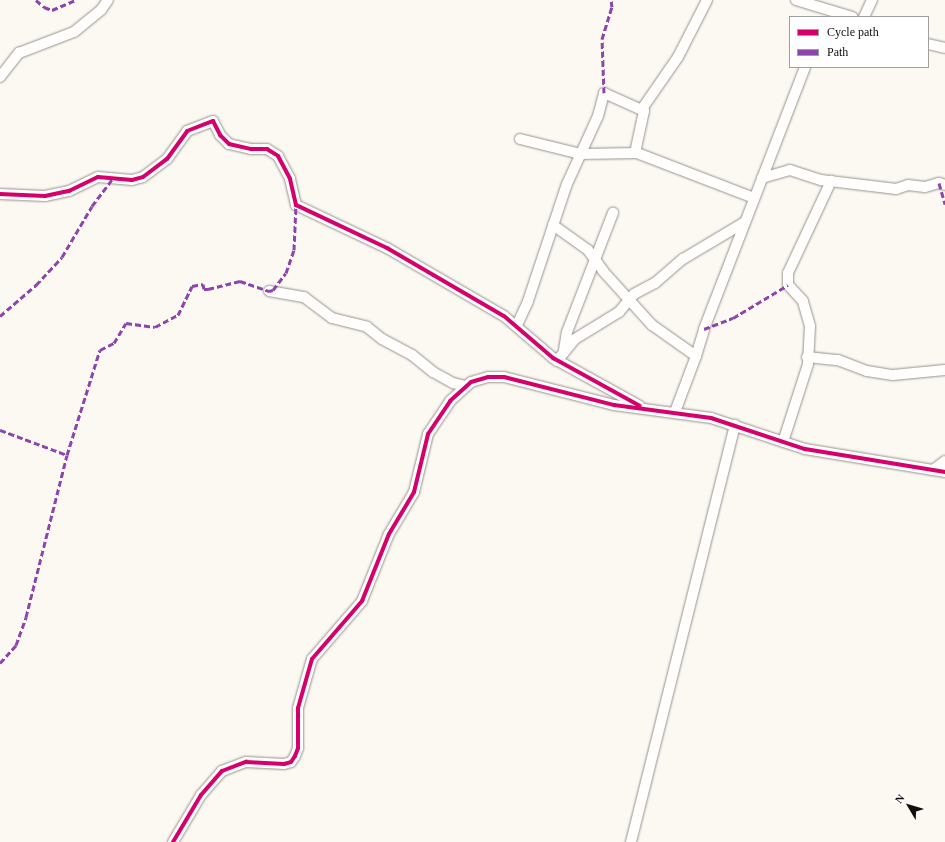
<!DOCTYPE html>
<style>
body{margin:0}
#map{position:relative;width:945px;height:842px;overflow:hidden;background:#fcf8f2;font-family:"Times New Roman",serif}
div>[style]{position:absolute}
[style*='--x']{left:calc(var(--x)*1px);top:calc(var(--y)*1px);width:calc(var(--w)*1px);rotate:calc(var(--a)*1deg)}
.roads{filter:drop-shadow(0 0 1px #959391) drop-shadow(0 0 1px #959391)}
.minor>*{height:10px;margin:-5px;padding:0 5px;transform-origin:5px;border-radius:5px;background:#fffefd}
.quiet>*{height:3px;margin-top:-1.5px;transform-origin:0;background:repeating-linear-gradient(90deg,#8e44ad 0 6px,transparent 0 9px)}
.cycleway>*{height:4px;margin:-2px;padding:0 2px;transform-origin:2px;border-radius:2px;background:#d6006c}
span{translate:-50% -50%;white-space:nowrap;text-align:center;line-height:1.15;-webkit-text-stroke:4px #fff;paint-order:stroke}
.legend{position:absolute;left:789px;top:16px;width:140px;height:52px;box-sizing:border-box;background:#fff;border:1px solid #9f9f9f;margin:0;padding:5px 7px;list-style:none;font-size:12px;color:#0e0e0e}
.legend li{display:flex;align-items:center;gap:8px;height:20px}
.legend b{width:20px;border:1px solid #9f9f9f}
.north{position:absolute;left:889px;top:786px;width:40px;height:40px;-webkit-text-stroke:3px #fff;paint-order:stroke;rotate:308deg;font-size:11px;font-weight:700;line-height:16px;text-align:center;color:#0e0e0e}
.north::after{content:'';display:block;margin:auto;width:14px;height:18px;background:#0e0e0e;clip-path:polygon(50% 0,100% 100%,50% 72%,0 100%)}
</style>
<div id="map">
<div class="roads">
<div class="minor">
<i style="--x:796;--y:0;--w:59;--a:16.9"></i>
<i style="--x:864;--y:17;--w:19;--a:-65"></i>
<i style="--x:928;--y:44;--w:17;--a:13"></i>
<i style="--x:0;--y:77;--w:31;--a:-52"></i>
<i style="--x:19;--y:53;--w:59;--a:-20.9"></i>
<i style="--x:74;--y:32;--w:35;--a:-39"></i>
<i style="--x:101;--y:10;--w:12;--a:-55"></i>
<i style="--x:642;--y:109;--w:63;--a:-55.3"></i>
<i style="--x:678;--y:57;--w:64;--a:-63"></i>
<i style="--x:520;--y:139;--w:63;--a:13.8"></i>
<i style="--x:581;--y:154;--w:56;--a:-1"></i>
<i style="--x:637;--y:153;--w:125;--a:21"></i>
<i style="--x:762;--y:178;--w:29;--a:-16"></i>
<i style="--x:790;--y:170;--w:33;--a:18"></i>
<i style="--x:821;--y:180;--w:76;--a:6.8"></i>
<i style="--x:896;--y:189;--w:13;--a:-18"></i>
<i style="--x:908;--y:185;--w:17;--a:7"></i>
<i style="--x:925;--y:187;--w:15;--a:-16"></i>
<i style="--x:939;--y:183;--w:6;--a:18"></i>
<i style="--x:0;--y:194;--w:45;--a:2.5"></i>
<i style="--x:45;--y:196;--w:25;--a:-12"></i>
<i style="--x:69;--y:191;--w:32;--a:-26"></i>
<i style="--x:98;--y:177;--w:34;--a:5"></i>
<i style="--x:132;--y:180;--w:11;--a:-15"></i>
<i style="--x:143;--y:177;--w:30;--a:-37"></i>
<i style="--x:167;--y:159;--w:34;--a:-54"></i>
<i style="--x:187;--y:131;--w:28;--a:-21"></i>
<i style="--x:213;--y:121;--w:16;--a:63"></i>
<i style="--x:220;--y:135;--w:13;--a:45"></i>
<i style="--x:229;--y:144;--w:23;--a:13"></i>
<i style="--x:251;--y:149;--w:16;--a:0"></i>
<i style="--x:267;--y:149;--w:13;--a:32"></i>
<i style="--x:278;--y:156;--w:26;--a:62"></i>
<i style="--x:290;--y:179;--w:27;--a:77"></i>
<i style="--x:296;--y:205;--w:101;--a:25.3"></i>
<i style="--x:387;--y:248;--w:135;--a:30.2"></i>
<i style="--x:504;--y:316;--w:65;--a:40.6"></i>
<i style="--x:553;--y:358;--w:99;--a:28.9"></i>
<i style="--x:553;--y:225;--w:43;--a:35.5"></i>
<i style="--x:588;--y:250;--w:26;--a:54"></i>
<i style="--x:603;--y:271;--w:73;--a:47.8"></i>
<i style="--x:652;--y:325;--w:54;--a:35.2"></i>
<i style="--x:269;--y:291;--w:36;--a:10"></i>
<i style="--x:304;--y:297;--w:35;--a:37"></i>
<i style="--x:332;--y:318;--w:36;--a:14"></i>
<i style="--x:367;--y:327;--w:19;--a:39"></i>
<i style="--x:382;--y:339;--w:34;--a:28"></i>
<i style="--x:412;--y:355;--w:27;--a:39"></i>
<i style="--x:433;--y:372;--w:23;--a:29"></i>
<i style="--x:453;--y:383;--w:12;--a:14"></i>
<i style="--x:517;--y:325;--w:26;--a:-65"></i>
<i style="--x:528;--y:301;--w:123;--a:-71.6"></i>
<i style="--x:567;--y:184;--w:75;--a:-65.5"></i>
<i style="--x:598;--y:116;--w:24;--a:-75"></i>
<i style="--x:604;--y:93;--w:44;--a:24.2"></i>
<i style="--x:644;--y:111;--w:43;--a:102.1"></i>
<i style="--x:564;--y:350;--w:18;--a:-81"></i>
<i style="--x:567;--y:332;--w:128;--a:-68.9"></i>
<i style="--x:807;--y:357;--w:31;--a:6"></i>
<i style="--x:838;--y:360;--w:31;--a:21"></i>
<i style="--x:867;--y:371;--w:26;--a:9"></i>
<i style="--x:893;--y:375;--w:52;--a:-5.5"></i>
<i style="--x:557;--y:361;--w:28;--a:-51"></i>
<i style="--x:575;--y:339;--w:52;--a:-31.5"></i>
<i style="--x:619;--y:312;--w:23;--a:-50"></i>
<i style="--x:634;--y:294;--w:24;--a:-28"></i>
<i style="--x:655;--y:283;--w:37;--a:-41"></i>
<i style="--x:683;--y:259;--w:72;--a:-30.8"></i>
<i style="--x:675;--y:412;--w:60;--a:-69.4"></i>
<i style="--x:696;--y:356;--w:28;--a:-73"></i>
<i style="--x:704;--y:329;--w:281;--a:-68.9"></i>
<i style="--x:783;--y:442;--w:82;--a:-72.2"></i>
<i style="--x:808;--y:364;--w:38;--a:-87"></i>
<i style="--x:810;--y:326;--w:26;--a:-106"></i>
<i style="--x:803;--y:301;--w:22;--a:-133"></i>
<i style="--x:788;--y:285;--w:12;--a:-90"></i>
<i style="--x:788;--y:273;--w:102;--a:-64.9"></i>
<i style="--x:933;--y:470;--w:15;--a:-37"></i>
<i style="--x:173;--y:842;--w:55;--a:-59.2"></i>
<i style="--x:201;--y:795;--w:32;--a:-49"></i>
<i style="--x:222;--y:771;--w:26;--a:-21"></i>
<i style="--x:246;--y:762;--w:38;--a:3"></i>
<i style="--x:284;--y:764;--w:7;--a:-16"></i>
<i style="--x:291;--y:762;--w:7;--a:-56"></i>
<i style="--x:295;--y:756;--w:9;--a:-69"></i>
<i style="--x:298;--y:748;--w:40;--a:-90"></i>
<i style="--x:298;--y:708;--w:51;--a:-74.1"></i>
<i style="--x:312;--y:659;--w:77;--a:-49.2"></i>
<i style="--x:362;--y:601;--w:72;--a:-68.1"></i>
<i style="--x:389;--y:534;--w:49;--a:-59.2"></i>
<i style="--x:414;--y:492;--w:60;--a:-76.4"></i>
<i style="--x:428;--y:434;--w:40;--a:-56"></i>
<i style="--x:450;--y:401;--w:28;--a:-42"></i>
<i style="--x:471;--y:382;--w:18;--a:-16"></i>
<i style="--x:488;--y:377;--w:16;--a:0"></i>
<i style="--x:504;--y:377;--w:114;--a:14.3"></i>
<i style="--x:614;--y:405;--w:98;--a:7.6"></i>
<i style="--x:711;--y:418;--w:99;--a:18.3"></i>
<i style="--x:805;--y:449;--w:142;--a:9.3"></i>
<i style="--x:631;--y:842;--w:430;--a:-76"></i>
</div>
</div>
<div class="quiet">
<i style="--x:36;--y:0;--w:11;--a:41"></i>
<i style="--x:44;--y:7;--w:9;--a:21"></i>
<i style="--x:52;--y:10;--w:26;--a:-23"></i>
<i style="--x:604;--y:93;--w:54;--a:-92.1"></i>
<i style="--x:602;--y:39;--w:34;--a:-73"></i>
<i style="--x:612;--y:7;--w:7;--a:-98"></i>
<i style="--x:939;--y:183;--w:22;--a:74"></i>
<i style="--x:0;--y:316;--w:48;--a:-40.7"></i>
<i style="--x:36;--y:285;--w:38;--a:-47"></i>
<i style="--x:62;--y:257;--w:59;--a:-59.5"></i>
<i style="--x:92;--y:206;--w:34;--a:-53"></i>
<i style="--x:704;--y:329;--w:31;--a:-21"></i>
<i style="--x:733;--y:318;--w:64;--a:-31"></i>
<i style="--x:0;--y:430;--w:72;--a:20.5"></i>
<i style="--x:0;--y:663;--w:24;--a:-48"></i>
<i style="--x:16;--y:645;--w:30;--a:-70"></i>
<i style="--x:26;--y:617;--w:167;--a:-75.8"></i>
<i style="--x:67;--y:455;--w:110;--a:-72.6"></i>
<i style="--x:100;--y:350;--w:16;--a:-27"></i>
<i style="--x:114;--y:343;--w:23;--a:-59"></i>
<i style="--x:126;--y:323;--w:29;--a:8"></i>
<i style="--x:155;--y:327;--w:26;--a:-28"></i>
<i style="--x:178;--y:315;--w:32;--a:-64"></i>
<i style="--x:192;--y:286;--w:11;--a:-10"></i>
<i style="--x:203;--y:284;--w:5;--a:79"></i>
<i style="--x:204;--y:289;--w:4;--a:0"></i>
<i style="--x:208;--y:289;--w:33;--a:-14"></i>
<i style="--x:240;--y:281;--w:31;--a:19"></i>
<i style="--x:269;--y:291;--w:4;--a:-14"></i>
<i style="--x:273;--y:290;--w:21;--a:-53"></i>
<i style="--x:286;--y:273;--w:24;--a:-71"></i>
<i style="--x:294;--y:250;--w:45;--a:-87.5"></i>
</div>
<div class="cycleway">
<i style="--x:0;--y:194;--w:45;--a:2.5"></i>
<i style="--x:45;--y:196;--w:25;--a:-12"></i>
<i style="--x:69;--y:191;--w:32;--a:-26"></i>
<i style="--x:98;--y:177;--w:34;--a:5"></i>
<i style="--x:132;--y:180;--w:11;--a:-15"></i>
<i style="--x:143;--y:177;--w:30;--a:-37"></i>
<i style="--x:167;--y:159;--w:34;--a:-54"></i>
<i style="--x:187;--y:131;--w:28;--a:-21"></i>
<i style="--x:213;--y:121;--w:16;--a:63"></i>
<i style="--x:220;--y:135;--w:13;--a:45"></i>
<i style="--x:229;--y:144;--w:23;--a:13"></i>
<i style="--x:251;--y:149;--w:16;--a:0"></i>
<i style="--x:267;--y:149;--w:13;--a:32"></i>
<i style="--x:278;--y:156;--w:26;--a:62"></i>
<i style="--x:290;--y:179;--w:27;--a:77"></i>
<i style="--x:296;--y:205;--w:101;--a:25.3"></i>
<i style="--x:387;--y:248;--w:135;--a:30.2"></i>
<i style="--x:504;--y:316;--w:65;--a:40.6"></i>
<i style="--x:553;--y:358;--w:99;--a:28.9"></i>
<i style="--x:173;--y:842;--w:55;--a:-59.2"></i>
<i style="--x:201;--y:795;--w:32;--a:-49"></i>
<i style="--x:222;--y:771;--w:26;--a:-21"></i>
<i style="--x:246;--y:762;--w:38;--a:3"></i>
<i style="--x:284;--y:764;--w:7;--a:-16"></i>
<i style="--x:291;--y:762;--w:7;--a:-56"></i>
<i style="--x:295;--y:756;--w:9;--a:-69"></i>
<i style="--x:298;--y:748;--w:40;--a:-90"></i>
<i style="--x:298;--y:708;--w:51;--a:-74.1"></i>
<i style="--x:312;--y:659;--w:77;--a:-49.2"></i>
<i style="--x:362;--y:601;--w:72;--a:-68.1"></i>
<i style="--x:389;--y:534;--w:49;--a:-59.2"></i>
<i style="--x:414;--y:492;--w:60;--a:-76.4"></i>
<i style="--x:428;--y:434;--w:40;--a:-56"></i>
<i style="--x:450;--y:401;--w:28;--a:-42"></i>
<i style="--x:471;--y:382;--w:18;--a:-16"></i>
<i style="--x:488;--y:377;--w:16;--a:0"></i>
<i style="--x:504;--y:377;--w:114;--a:14.3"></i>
<i style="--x:614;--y:405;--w:98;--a:7.6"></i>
<i style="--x:711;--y:418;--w:99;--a:18.3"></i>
<i style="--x:805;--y:449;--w:142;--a:9.3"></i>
</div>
<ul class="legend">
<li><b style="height:5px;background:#d6006c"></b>Cycle path</li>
<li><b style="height:5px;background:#8e44ad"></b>Path</li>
</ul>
<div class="north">N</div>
</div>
